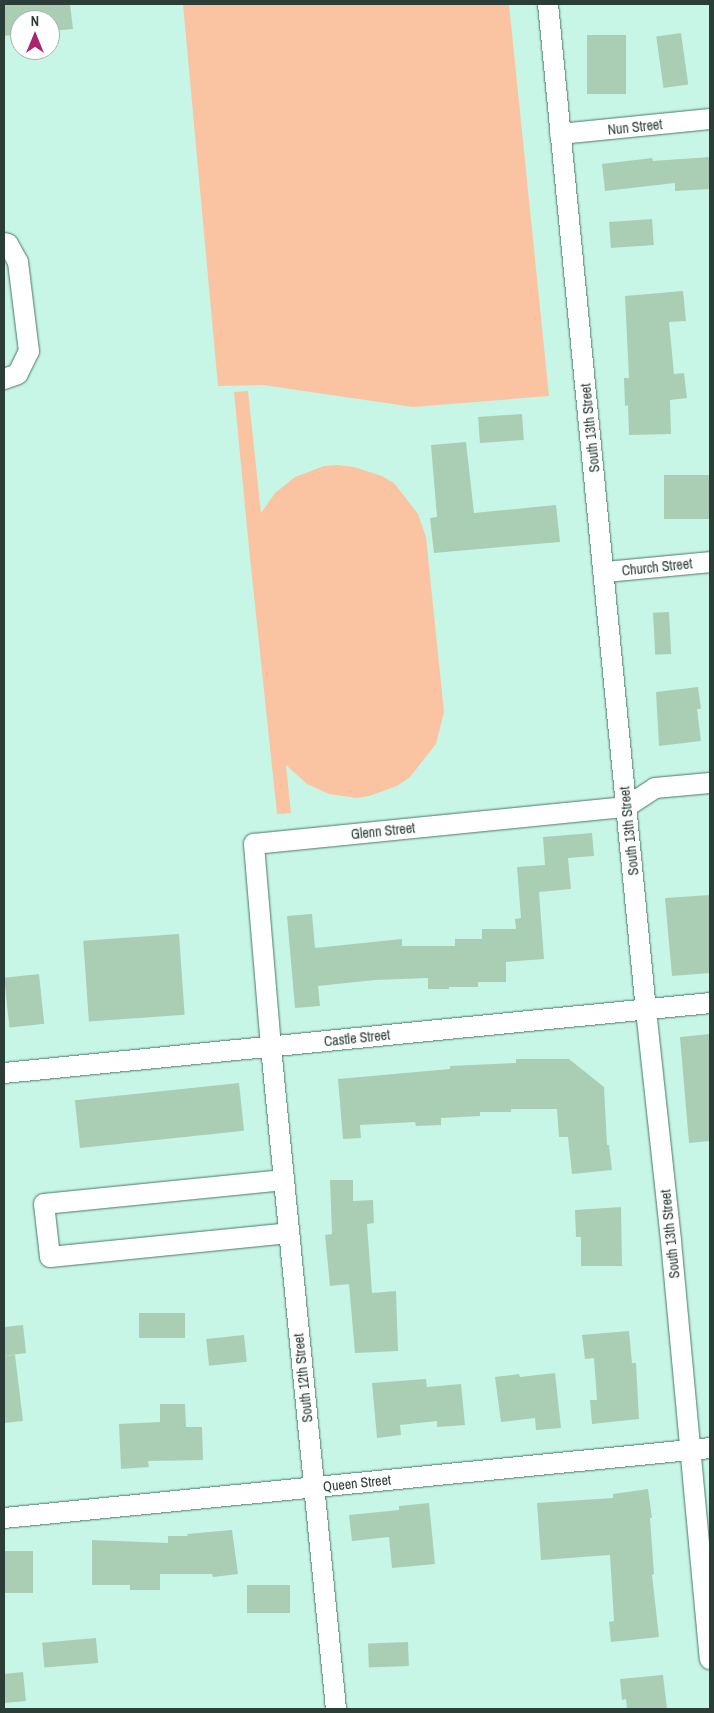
<!DOCTYPE html>
<style>
body{margin:0}
#map{position:relative;width:714px;height:1713px;overflow:hidden;background:#c7f6e7;font-family:"Archivo Narrow",sans-serif}
div>[style]{position:absolute}
[style*='--x']{left:calc(var(--x)*1px);top:calc(var(--y)*1px);width:calc(var(--w)*1px);rotate:calc(var(--a)*1deg)}
.green>*{inset:0;background:#fac4a2}
.building>*{inset:0;background:#aaceb4;transform-origin:0 0}
.roads{filter:drop-shadow(0 0 1px #4b776a) drop-shadow(0 0 1px #4b776a)}
.minor>*{height:20px;margin:-10px;padding:0 10px;transform-origin:10px;border-radius:10px;background:#fff}
span{translate:-50% -50%;white-space:nowrap;text-align:center;line-height:1.15;-webkit-text-stroke:4px #fff;paint-order:stroke}
.street-label{font-size:14px;color:#2a3d37}
.frame{position:absolute;inset:0;border:5px solid #2a3d37;pointer-events:none}
.north{position:absolute;left:10px;top:10px;width:50px;height:50px;box-sizing:border-box;background:#fff;border:1px solid #aab1af;border-radius:50%;rotate:0deg;font-size:14px;font-weight:700;line-height:20px;text-align:center;color:#2a3d37}
.north::after{content:'';display:block;margin:auto;width:18px;height:22px;background:#ab256c;clip-path:polygon(50% 0,100% 100%,50% 72%,0 100%)}
</style>
<div id="map">
<div class="green">
<i style="clip-path:polygon(183px 4px,509px 4px,549px 396px,413px 407px,263px 385px,218px 386px)"></i>
<i style="clip-path:polygon(248px 391px,261px 513px,275px 493px,295px 477px,324px 466px,337px 465px,354px 467px,382px 476px,394px 483px,418px 514px,426px 537px,444px 712px,436px 744px,410px 777px,397px 786px,369px 796px,357px 798px,329px 794px,307px 784px,286px 765px,291px 813px,277px 814px,249px 548px,234px 392px)"></i>
</div>
<div class="building">
<i style="clip-path:polygon(4px 4px,70px 4px,73px 29px,50px 31px,50px 20px,20px 20px,20px 34px,4px 36px)"></i>
<i style="left:681px;top:33px;width:52px;height:25px;rotate:82deg"></i>
<i style="left:626px;top:35px;width:59px;height:39px;rotate:90deg"></i>
<i style="clip-path:polygon(710px 157px,710px 189px,675px 191px,675px 183px,605px 191px,602px 164px,652px 158px,653px 161px)"></i>
<i style="left:652px;top:219px;width:26px;height:43px;rotate:86deg"></i>
<i style="clip-path:polygon(683px 291px,686px 321px,669px 322px,674px 374px,684px 373px,687px 398px,670px 400px,671px 434px,629px 435px,628px 405px,625px 406px,624px 378px,629px 378px,625px 296px)"></i>
<i style="left:522px;top:414px;width:26px;height:44px;rotate:86deg"></i>
<i style="clip-path:polygon(466px 442px,474px 513px,556px 505px,560px 542px,434px 553px,430px 518px,437px 517px,431px 445px)"></i>
<i style="left:710px;top:475px;width:44px;height:46px;rotate:90deg"></i>
<i style="left:669px;top:612px;width:42px;height:16px;rotate:87deg"></i>
<i style="clip-path:polygon(698px 687px,701px 709px,697px 709px,701px 741px,659px 746px,656px 692px)"></i>
<i style="clip-path:polygon(592px 833px,594px 856px,568px 858px,571px 889px,539px 892px,544px 959px,506px 962px,506px 982px,478px 982px,478px 987px,449px 987px,449px 989px,428px 989px,428px 978px,375px 980px,318px 986px,320px 1006px,295px 1008px,287px 916px,312px 914px,315px 948px,402px 939px,402px 946px,455px 946px,455px 939px,482px 939px,482px 929px,516px 929px,515px 919px,521px 918px,517px 867px,545px 865px,543px 837px)"></i>
<i style="clip-path:polygon(710px 895px,710px 973px,672px 976px,665px 898px)"></i>
<i style="left:179px;top:934px;width:81px;height:96px;rotate:86deg"></i>
<i style="left:39px;top:974px;width:50px;height:35px;rotate:84deg"></i>
<i style="clip-path:polygon(710px 1034px,710px 1141px,689px 1143px,680px 1037px)"></i>
<i style="clip-path:polygon(516px 1059px,569px 1059px,604px 1087px,607px 1145px,609px 1145px,612px 1170px,572px 1174px,568px 1137px,559px 1137px,557px 1109px,511px 1109px,511px 1112px,480px 1112px,480px 1116px,441px 1118px,441px 1125px,416px 1126px,415px 1122px,360px 1125px,361px 1138px,343px 1139px,338px 1079px,450px 1069px,450px 1066px,516px 1063px)"></i>
<i style="left:239px;top:1083px;width:48px;height:165px;rotate:84deg"></i>
<i style="clip-path:polygon(330px 1180px,353px 1180px,353px 1201px,373px 1200px,374px 1223px,367px 1224px,372px 1293px,396px 1291px,398px 1351px,355px 1353px,349px 1284px,330px 1286px,325px 1235px,332px 1234px)"></i>
<i style="clip-path:polygon(621px 1207px,622px 1266px,581px 1266px,581px 1237px,576px 1237px,575px 1210px)"></i>
<i style="left:139px;top:1313px;width:46px;height:25px"></i>
<i style="clip-path:polygon(23px 1325px,26px 1353px,4px 1356px,4px 1327px)"></i>
<i style="clip-path:polygon(629px 1331px,632px 1363px,636px 1363px,639px 1419px,592px 1424px,590px 1400px,597px 1400px,594px 1358px,585px 1359px,582px 1335px)"></i>
<i style="left:244px;top:1335px;width:27px;height:38px;rotate:84deg"></i>
<i style="clip-path:polygon(15px 1355px,23px 1421px,4px 1423px,4px 1356px)"></i>
<i style="clip-path:polygon(555px 1373px,561px 1428px,536px 1430px,535px 1418px,501px 1422px,495px 1377px,519px 1374px,520px 1377px)"></i>
<i style="clip-path:polygon(426px 1379px,427px 1387px,461px 1384px,465px 1425px,437px 1427px,437px 1421px,400px 1425px,401px 1435px,377px 1438px,372px 1383px)"></i>
<i style="clip-path:polygon(160px 1404px,185px 1404px,186px 1427px,202px 1427px,203px 1460px,148px 1461px,149px 1467px,121px 1469px,119px 1424px,160px 1422px)"></i>
<i style="clip-path:polygon(648px 1489px,652px 1518px,650px 1518px,654px 1574px,652px 1575px,659px 1637px,611px 1642px,609px 1622px,614px 1621px,610px 1555px,541px 1560px,537px 1503px,613px 1498px,613px 1494px)"></i>
<i style="clip-path:polygon(429px 1503px,435px 1564px,392px 1568px,389px 1537px,352px 1541px,349px 1515px,399px 1510px,399px 1506px)"></i>
<i style="clip-path:polygon(232px 1530px,238px 1574px,213px 1577px,212px 1574px,160px 1574px,160px 1590px,130px 1590px,130px 1585px,92px 1585px,92px 1540px,168px 1543px,168px 1536px,188px 1536px,187px 1534px)"></i>
<i style="left:4px;top:1551px;width:29px;height:42px"></i>
<i style="left:247px;top:1585px;width:43px;height:28px"></i>
<i style="left:96px;top:1638px;width:25px;height:54px;rotate:85deg"></i>
<i style="left:408px;top:1642px;width:24px;height:40px;rotate:88deg"></i>
<i style="clip-path:polygon(23px 1672px,26px 1701px,4px 1703px,4px 1674px)"></i>
<i style="clip-path:polygon(663px 1675px,667px 1709px,627px 1709px,626px 1699px,622px 1700px,620px 1679px)"></i>
</div>
<div class="roads">
<div class="minor">
<i style="--x:548;--y:4;--w:1011;--a:84.44"></i>
<i style="--x:646;--y:1010;--w:232;--a:83.8"></i>
<i style="--x:671;--y:1241;--w:420;--a:84.7"></i>
<i style="--x:560;--y:134;--w:151;--a:-5.7"></i>
<i style="--x:4;--y:243;--w:4;--a:14"></i>
<i style="--x:8;--y:244;--w:21;--a:61"></i>
<i style="--x:18;--y:262;--w:90;--a:83"></i>
<i style="--x:29;--y:351;--w:25;--a:116"></i>
<i style="--x:18;--y:374;--w:15;--a:160"></i>
<i style="--x:605;--y:572;--w:105;--a:-5.4"></i>
<i style="--x:4;--y:1073;--w:709;--a:-5.66"></i>
<i style="--x:284;--y:1180;--w:241;--a:174.3"></i>
<i style="--x:44;--y:1204;--w:53;--a:83.5"></i>
<i style="--x:50;--y:1257;--w:240;--a:-5.7"></i>
<i style="--x:4;--y:1518;--w:709;--a:-5.66"></i>
<i style="--x:336;--y:1709;--w:665;--a:-95.61"></i>
<i style="--x:271;--y:1047;--w:204;--a:-94.8"></i>
<i style="--x:254;--y:844;--w:374;--a:-5.7"></i>
<i style="--x:626;--y:807;--w:35;--a:-33"></i>
<i style="--x:655;--y:788;--w:55;--a:-5.2"></i>
</div>
</div>
<div class="street-label">
<span style="left:635px;top:127px;rotate:-6deg">Nun Street</span>
<span style="left:590px;top:428px;rotate:-96deg">South 13th Street</span>
<span style="left:657px;top:567px;rotate:-6deg">Church Street</span>
<span style="left:383px;top:831px;rotate:-6deg">Glenn Street</span>
<span style="left:629px;top:831px;rotate:-96deg">South 13th Street</span>
<span style="left:357px;top:1038px;rotate:-6deg">Castle Street</span>
<span style="left:670px;top:1234px;rotate:-96deg">South 13th Street</span>
<span style="left:303px;top:1378px;rotate:-96deg">South 12th Street</span>
<span style="left:357px;top:1483px;rotate:-6deg">Queen Street</span>
</div>
<div class="frame"></div>
<div class="north">N</div>
</div>
